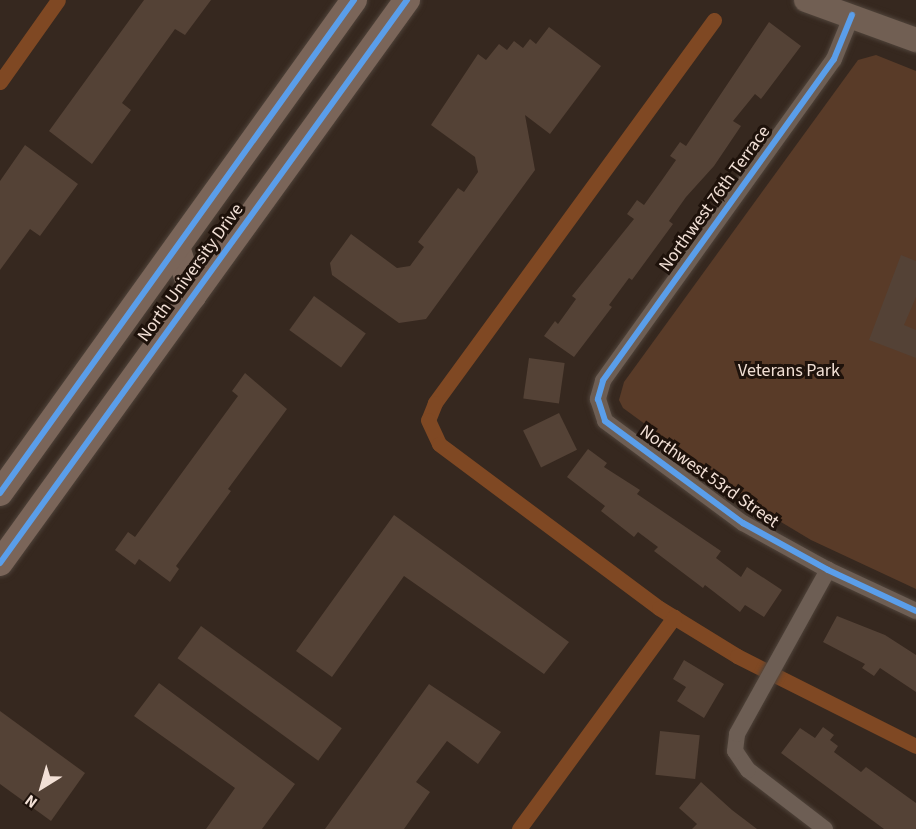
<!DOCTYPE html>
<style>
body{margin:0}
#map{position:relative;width:916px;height:829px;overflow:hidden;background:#36281f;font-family:"Source Sans 3",sans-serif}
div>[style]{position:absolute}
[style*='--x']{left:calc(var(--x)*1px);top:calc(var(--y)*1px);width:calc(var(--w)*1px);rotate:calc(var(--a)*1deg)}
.green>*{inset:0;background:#593b28}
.canal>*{height:15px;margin:-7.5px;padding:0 7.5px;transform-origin:7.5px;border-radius:7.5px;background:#7f4823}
.building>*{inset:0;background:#544236;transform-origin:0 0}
.roads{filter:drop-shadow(0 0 2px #4f433a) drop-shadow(0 0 2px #4f433a)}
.street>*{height:16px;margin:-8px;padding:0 8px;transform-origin:8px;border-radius:8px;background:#6d5e54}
.secondary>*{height:24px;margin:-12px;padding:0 12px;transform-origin:12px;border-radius:12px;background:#715f53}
.primary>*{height:26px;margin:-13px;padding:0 13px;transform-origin:13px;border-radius:13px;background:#7a6559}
.cycleway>*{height:6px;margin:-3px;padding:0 3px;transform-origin:3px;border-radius:3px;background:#5a9eea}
span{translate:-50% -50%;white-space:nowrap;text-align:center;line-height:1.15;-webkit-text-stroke:6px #1e120b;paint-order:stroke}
.street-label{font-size:18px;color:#f2e0d6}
.park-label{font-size:18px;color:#f1dfd4}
.north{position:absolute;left:12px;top:757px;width:60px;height:60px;-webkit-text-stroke:4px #1e120b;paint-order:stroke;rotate:217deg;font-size:16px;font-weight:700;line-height:24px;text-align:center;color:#f2e0d6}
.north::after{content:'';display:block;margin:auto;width:21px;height:27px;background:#f2e0d6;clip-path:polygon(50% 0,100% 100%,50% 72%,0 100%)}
</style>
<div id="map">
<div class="green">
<i style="clip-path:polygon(876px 55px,916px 71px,916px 589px,811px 540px,771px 516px,623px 408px,619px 400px,624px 382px,858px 60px)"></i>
</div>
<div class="canal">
<i style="--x:714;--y:20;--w:474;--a:126.1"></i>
<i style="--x:435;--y:403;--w:18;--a:112"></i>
<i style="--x:428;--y:420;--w:26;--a:65"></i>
<i style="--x:439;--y:444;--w:274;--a:36.7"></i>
<i style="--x:659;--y:608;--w:92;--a:31.6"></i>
<i style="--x:737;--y:656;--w:200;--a:26.7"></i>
<i style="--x:0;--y:82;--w:100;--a:-54.7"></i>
<i style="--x:519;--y:829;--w:263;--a:-53.8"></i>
</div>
<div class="building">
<i style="clip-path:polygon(144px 0,211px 0,185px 35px,175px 29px,122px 103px,131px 110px,92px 164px,49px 131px)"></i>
<i style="clip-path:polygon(769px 22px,801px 46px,761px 99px,755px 94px,733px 121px,741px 126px,714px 166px,686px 197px,669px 221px,673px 224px,632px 280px,629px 278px,609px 305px,612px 307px,574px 357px,544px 336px,555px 321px,558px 324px,576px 299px,572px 296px,634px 219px,627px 214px,637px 200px,644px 205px,662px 180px,676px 160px,670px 156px,680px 142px,686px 146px)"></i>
<i style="clip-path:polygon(549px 27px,601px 66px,550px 134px,525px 115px,535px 170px,426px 319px,399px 323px,332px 275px,330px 263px,351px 234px,397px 268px,410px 266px,424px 247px,418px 242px,458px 188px,464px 192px,478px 172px,475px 157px,431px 125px,478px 54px,486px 60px,499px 44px,507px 50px,514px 41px,523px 48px,530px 39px,536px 44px)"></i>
<i style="clip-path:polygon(25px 145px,78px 184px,40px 236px,30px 229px,0 270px,0 181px)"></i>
<i style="clip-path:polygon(901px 255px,916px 261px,916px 297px,904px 325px,916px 330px,916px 358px,869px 340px)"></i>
<i style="left:314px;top:296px;width:64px;height:42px;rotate:36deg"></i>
<i style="left:529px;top:358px;width:36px;height:41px;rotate:8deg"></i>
<i style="clip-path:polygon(245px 373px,287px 409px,228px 489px,231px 491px,176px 566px,179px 569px,170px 582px,139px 559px,135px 565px,115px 550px,128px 532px,135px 537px,238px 396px,232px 391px)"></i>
<i style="left:559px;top:413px;width:41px;height:40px;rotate:64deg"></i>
<i style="clip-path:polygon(588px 449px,607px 463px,604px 467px,640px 490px,637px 494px,721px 551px,716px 558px,741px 577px,747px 567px,782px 590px,764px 617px,745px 605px,740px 612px,705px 585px,703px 588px,654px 551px,658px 547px,638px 532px,634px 537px,601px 511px,605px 506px,567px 477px)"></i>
<i style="clip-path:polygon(394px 515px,569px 642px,544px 674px,404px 576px,332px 677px,296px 651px)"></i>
<i style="clip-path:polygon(837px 616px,885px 635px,916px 655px,916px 692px,880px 668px,874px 676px,862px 668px,865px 664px,823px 642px)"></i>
<i style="left:201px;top:626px;width:174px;height:40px;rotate:36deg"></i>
<i style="clip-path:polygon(684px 660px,724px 684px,704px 718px,677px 701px,686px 687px,673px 679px)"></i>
<i style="clip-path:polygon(159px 683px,295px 784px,262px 829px,206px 829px,235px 788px,134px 716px)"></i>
<i style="clip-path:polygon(429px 684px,501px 732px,478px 764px,447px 741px,416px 782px,430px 792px,404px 829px,325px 829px)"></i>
<i style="clip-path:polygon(0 711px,85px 773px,51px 821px,0 784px)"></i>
<i style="clip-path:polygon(823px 727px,834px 735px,830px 740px,838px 746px,834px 752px,861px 772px,866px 767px,916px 803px,916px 829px,884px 829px,781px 753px,800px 728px,815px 738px)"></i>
<i style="left:660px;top:731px;width:40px;height:44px;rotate:6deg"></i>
<i style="clip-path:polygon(701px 782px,732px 810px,757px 829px,692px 829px,697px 824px,679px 808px)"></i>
</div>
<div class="roads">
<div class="street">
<i style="--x:852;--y:15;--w:48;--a:112.2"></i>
<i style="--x:834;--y:59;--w:396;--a:125.7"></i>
<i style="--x:603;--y:381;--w:19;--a:106"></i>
<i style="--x:598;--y:399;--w:23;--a:72"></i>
<i style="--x:605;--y:421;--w:172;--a:36.5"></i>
<i style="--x:743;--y:523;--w:97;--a:28.9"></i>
<i style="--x:828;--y:570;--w:97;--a:25"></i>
<i style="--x:825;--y:829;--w:97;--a:-142.5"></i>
<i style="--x:748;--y:770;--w:23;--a:-124"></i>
<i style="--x:735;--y:751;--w:17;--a:-83"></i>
<i style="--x:737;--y:734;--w:188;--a:-61"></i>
</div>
<div class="secondary">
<i style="--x:806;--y:0;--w:117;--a:20"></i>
</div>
<div class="primary">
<i style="--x:177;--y:247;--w:52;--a:71.9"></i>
<i style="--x:0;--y:493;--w:607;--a:-54.32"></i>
<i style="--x:0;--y:563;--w:695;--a:-54.14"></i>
</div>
</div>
<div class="cycleway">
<i style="--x:852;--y:15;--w:48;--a:112.2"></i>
<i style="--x:834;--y:59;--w:396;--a:125.7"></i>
<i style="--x:603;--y:381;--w:19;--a:106"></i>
<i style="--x:598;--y:399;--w:23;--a:72"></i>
<i style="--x:605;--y:421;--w:172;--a:36.5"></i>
<i style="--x:743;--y:523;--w:97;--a:28.9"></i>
<i style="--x:828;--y:570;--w:97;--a:25"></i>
<i style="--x:0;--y:493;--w:607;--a:-54.32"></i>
<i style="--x:0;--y:563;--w:695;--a:-54.14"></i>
</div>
<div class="street-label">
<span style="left:715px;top:199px;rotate:-54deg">Northwest 76th Terrace</span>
<span style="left:191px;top:273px;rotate:-54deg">North University Drive</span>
<span style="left:709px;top:477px;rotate:35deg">Northwest 53rd Street</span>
</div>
<div class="park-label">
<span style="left:789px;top:371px">Veterans Park</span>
</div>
<div class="north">N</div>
</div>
